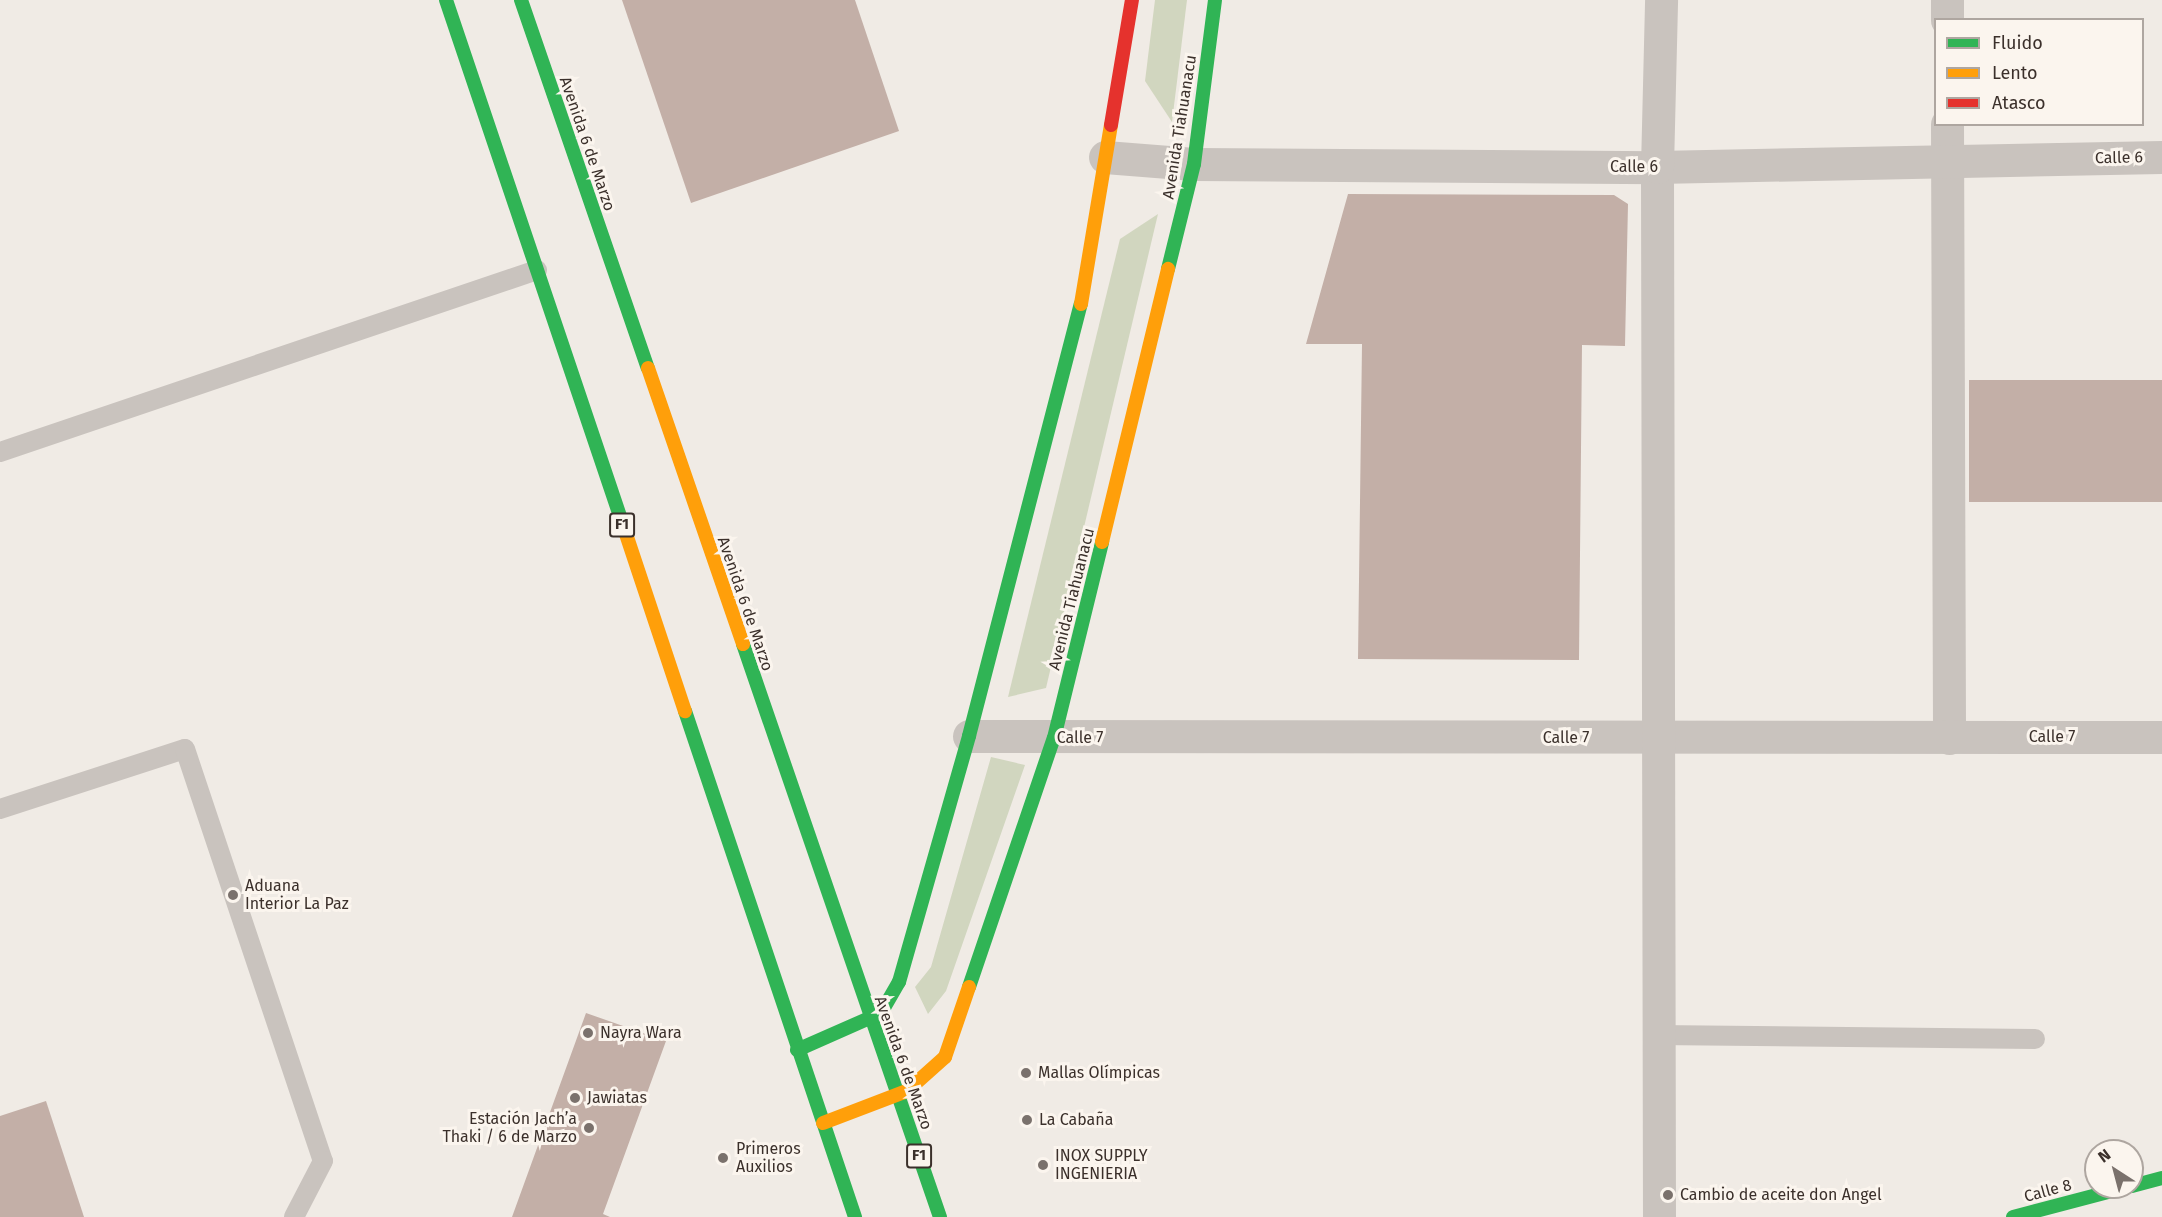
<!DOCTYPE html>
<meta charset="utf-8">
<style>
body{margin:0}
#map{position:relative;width:2162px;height:1217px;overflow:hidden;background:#f0ebe5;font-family:"Fira Sans",sans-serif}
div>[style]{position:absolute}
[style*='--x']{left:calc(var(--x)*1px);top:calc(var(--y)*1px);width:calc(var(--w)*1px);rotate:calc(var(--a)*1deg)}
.green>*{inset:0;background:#d1d6bf}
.building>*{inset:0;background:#c3afa7;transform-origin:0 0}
.lane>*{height:20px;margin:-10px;padding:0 10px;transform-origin:10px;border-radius:10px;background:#c9c3be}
.street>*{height:33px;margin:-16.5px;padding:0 16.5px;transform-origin:16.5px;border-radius:16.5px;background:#c9c3be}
.fast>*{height:14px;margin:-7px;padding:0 7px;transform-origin:7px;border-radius:7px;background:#30b455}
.slow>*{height:14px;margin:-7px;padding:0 7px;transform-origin:7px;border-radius:7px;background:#ff9f0a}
.jam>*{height:14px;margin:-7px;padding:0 7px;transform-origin:7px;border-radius:7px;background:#e5322d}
.dots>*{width:16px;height:16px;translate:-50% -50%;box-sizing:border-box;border:3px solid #fbf5ee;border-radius:50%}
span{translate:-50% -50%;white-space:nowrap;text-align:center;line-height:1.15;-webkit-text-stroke:6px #fbf5ee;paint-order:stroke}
.shield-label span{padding:2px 4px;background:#fbf5ee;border:2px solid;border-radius:4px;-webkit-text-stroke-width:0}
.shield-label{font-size:15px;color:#3b302b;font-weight:700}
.street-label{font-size:16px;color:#3b302b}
.poi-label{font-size:16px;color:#3b302b}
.left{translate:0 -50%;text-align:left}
.right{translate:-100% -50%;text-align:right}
.legend{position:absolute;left:1934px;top:18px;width:210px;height:108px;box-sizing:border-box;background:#fbf5ee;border:2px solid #aea6a0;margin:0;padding:8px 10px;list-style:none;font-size:18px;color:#3b302b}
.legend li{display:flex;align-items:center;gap:12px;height:30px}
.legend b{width:30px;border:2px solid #aea6a0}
.north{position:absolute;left:2084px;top:1139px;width:60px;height:60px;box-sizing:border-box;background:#fbf5ee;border:2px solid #aea6a0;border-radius:50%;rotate:324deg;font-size:16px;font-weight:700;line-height:24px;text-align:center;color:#3b302b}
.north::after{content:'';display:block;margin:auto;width:21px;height:27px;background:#7a716c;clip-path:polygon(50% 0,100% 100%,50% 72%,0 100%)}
</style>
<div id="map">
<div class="green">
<i style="clip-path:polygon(1155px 0,1187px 0,1172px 122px,1145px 81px)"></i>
<i style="clip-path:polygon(1158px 214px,1046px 688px,1008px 697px,1120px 239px)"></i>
<i style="clip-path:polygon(991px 757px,1025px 765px,946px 991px,928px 1014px,915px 987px,931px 967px)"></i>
</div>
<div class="building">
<i style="clip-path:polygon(622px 0,855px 0,899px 131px,691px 203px)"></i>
<i style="clip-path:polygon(1348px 194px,1614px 195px,1628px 204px,1625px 346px,1582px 345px,1579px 660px,1358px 659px,1362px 344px,1306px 344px)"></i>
<i style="left:2162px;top:380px;width:122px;height:193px;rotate:90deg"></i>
<i style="clip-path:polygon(586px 1013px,666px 1041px,603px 1214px,610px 1217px,512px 1217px)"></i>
<i style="clip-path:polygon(46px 1101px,84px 1217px,0 1217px,0 1116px)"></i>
</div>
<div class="lane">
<i style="--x:0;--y:452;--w:567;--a:-18.72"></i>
<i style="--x:0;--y:809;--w:194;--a:-18"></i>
<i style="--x:185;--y:749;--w:434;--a:71.5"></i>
<i style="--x:323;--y:1161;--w:63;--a:117.4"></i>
<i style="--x:1656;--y:1035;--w:379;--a:0.6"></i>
</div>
<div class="street">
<i style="--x:1947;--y:20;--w:20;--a:-90"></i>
<i style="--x:1947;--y:124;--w:614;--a:89.81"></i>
<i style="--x:1105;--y:157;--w:89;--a:4.5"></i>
<i style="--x:1194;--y:164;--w:463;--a:0.4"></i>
<i style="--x:1657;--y:167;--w:505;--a:-1.13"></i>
<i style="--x:969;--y:736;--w:1193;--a:0.05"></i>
<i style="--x:1659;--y:1217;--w:1050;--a:-90.11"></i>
<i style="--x:1657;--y:167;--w:167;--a:-88.6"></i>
</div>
<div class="fast">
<i style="--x:446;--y:0;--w:560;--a:71.37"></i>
<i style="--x:521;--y:0;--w:389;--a:71"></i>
<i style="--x:1168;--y:269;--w:108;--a:-76.1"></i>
<i style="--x:1194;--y:164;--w:165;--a:-82.7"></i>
<i style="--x:743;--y:644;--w:606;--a:71.03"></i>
<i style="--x:685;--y:711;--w:534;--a:71.43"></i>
<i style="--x:969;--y:987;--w:263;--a:-71.2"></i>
<i style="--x:1054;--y:738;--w:202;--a:-76.2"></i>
<i style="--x:797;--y:1050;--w:92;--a:-23.8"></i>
<i style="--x:881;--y:1013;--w:36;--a:-60"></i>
<i style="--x:899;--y:982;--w:256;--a:-74.1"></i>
<i style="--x:969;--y:736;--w:446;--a:-75.5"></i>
<i style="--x:2132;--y:1186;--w:31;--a:-15"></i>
<i style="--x:2013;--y:1217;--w:118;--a:-14.7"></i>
</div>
<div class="slow">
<i style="--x:1081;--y:304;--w:181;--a:-80.5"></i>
<i style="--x:648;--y:368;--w:292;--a:71"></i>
<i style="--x:625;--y:531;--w:190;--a:71.6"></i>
<i style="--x:1102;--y:542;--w:281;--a:-76.4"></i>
<i style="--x:823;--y:1123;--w:90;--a:-20.9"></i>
<i style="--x:907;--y:1091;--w:51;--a:-41.8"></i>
<i style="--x:945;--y:1057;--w:74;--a:-71.1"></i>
</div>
<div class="jam">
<i style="--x:1111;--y:125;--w:127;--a:-80.5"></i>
</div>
<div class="dots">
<i style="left:233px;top:895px;background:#7a716c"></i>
<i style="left:588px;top:1033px;background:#7a716c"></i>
<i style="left:1026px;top:1073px;background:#7a716c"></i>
<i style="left:575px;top:1098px;background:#7a716c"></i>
<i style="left:1027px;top:1120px;background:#7a716c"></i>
<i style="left:589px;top:1128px;background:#7a716c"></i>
<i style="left:723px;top:1158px;background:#7a716c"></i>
<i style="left:1043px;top:1165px;background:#7a716c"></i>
<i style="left:1668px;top:1195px;background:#7a716c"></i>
</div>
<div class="shield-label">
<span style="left:622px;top:525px">F1</span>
<span style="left:919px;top:1156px">F1</span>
</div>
<div class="street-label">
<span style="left:1180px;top:127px;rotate:-81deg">Avenida Tiahuanacu</span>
<span style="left:587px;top:144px;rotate:71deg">Avenida 6 de Marzo</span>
<span style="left:2119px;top:158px;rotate:-1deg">Calle 6</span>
<span style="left:1634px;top:167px">Calle 6</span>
<span style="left:1072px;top:599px;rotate:-76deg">Avenida Tiahuanacu</span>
<span style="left:745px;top:604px;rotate:71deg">Avenida 6 de Marzo</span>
<span style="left:2052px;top:737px">Calle 7</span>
<span style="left:1080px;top:738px">Calle 7</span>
<span style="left:1566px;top:738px">Calle 7</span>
<span style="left:903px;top:1063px;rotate:70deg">Avenida 6 de Marzo</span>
<span style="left:2048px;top:1191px;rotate:-15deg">Calle 8</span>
</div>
<div class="poi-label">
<span class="left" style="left:245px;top:895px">Aduana<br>Interior La Paz</span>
<span class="left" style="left:600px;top:1033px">Nayra Wara</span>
<span class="left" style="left:1038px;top:1073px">Mallas Olímpicas</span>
<span class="left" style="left:587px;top:1098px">Jawiatas</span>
<span class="right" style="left:577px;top:1128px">Estación Jach’a<br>Thaki / 6 de Marzo</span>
<span class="left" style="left:1039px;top:1120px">La Cabaña</span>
<span class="left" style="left:736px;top:1158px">Primeros<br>Auxilios</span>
<span class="left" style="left:1055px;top:1165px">INOX SUPPLY<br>INGENIERIA</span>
<span class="left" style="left:1680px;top:1195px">Cambio de aceite don Angel</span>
</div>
<ul class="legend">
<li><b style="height:8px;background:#30b455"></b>Fluido</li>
<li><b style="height:8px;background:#ff9f0a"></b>Lento</li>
<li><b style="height:8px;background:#e5322d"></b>Atasco</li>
</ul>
<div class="north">N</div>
</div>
